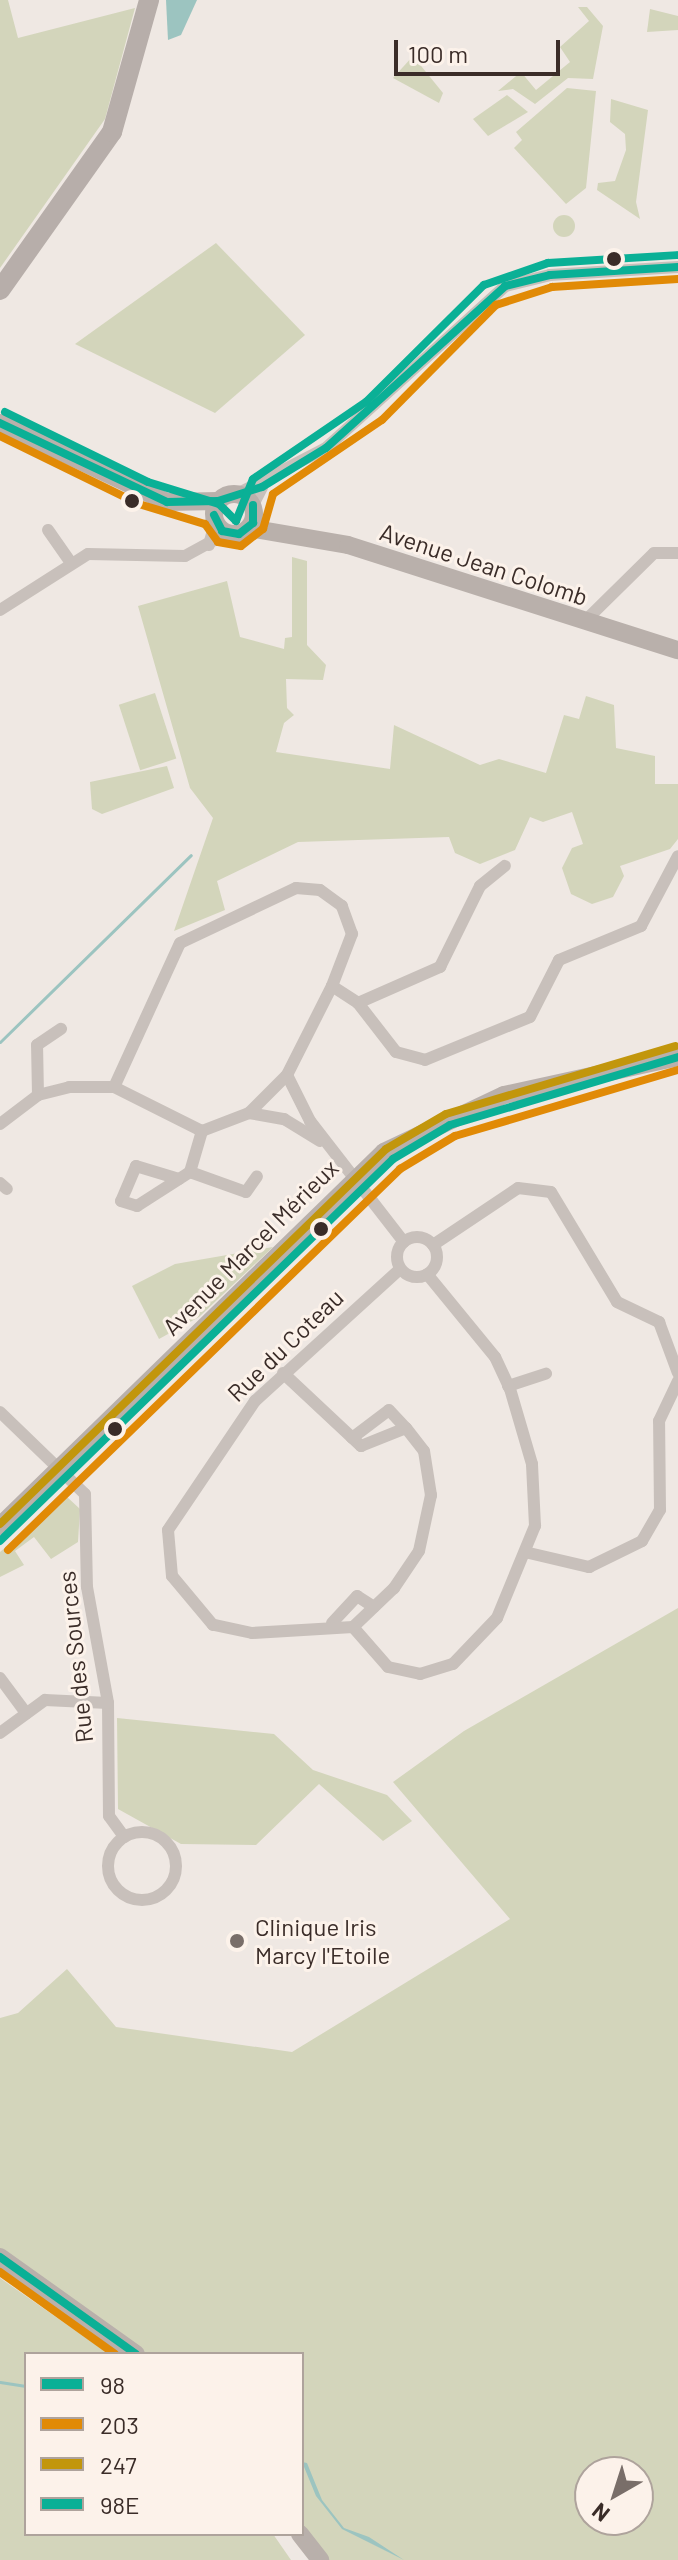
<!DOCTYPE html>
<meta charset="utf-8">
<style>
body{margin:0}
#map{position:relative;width:678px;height:2560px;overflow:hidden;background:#efe8e3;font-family:Barlow,sans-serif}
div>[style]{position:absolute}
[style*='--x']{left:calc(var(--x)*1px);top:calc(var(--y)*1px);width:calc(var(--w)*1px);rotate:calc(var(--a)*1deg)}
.green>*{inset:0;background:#d3d5bb;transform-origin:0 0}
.round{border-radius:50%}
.water>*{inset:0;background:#9cc4c0}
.stream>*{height:3px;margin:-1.5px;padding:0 1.5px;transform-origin:1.5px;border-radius:1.5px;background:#9cc4c0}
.street>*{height:12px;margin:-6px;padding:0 6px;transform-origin:6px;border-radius:6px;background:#c8c0bb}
.street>.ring{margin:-6px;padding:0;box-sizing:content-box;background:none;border:12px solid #c8c0bb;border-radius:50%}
.secondary>*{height:18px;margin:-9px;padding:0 9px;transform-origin:9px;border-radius:9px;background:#b9b0ab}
.secondary>.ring{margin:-9px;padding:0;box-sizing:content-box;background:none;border:18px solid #b9b0ab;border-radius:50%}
.primary>*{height:20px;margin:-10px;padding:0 10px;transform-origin:10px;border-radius:10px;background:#b7aeaa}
.bus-1>*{height:8px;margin:-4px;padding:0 4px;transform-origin:4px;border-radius:4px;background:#0ab096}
.bus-2>*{height:8px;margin:-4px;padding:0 4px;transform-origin:4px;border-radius:4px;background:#e18a06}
.bus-3>*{height:8px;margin:-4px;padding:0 4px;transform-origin:4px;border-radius:4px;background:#c2960c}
.bus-4>*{height:8px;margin:-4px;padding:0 4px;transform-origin:4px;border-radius:4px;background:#0ab096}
.dots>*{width:22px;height:22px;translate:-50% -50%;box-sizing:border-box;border:4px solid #fcf2ea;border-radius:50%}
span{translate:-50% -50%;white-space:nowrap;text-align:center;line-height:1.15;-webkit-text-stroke:6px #fcf2ea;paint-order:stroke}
.street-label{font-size:24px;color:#3a2c28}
.poi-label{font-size:24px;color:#3a2c28}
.left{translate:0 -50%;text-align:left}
.legend{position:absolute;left:24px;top:2352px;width:280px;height:184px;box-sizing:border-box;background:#fcf2ea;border:2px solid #aea39c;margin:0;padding:10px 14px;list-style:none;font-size:24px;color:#3a2c28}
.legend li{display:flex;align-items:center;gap:16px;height:40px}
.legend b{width:40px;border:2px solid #aea39c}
.north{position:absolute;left:574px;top:2456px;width:80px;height:80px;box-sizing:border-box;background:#fcf2ea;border:2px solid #aea39c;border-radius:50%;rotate:219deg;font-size:22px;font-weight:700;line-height:32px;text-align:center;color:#3a2c28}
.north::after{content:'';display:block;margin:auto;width:28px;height:36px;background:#796e69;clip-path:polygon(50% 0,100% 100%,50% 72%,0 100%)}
.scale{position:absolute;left:394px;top:40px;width:166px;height:36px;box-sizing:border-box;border:4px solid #3a2c28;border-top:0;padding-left:10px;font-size:24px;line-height:28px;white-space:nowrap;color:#3a2c28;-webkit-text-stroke:6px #fcf2ea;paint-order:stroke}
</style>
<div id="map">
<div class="green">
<i style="clip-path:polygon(0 0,8px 0,18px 38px,135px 8px,105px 119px,0 268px)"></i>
<i style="clip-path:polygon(578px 7px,587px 7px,603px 26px,593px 79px,568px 78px,535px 104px,513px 89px,498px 91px,521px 72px,536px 90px,570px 62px,560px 47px,589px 21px)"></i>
<i style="clip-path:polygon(650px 9px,678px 16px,678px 30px,647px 32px)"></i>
<i style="clip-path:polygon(413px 56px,443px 93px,439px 103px,393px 78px)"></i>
<i style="clip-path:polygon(567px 88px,596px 91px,586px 188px,566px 204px,514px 148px,522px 140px,516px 132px)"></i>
<i style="clip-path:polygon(507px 95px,528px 112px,488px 136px,473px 119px)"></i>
<i style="clip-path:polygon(611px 99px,648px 110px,636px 202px,640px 219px,597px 190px,598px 183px,615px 181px,626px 150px,625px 134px,610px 122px)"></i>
<i class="round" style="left:553px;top:215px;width:22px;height:22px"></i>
<i style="clip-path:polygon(216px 243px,305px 335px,215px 413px,75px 344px)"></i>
<i style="clip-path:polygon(292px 557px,307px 561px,307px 645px,326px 665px,323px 680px,286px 679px,287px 708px,294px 715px,284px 723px,276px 752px,390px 769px,394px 725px,480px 765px,499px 759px,546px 773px,564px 715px,579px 719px,586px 696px,614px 705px,616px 748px,655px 756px,655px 784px,678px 784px,678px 839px,670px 849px,620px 866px,624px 876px,613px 897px,592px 904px,571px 894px,562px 868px,572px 848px,583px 844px,572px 812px,543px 822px,530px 817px,515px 850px,480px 864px,455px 853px,449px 837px,298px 842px,217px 881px,225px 910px,174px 931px,213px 818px,190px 788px,138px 606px,227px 581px,240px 637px,284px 649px,285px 638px,292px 637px)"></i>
<i style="left:155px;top:693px;width:69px;height:38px;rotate:72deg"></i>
<i style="clip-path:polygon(167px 766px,174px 788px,102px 814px,92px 809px,90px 782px)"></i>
<i style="clip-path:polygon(273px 1247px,199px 1317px,159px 1339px,132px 1286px,175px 1264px)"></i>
<i style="clip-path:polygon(66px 1496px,80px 1509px,78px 1542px,51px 1559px,34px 1537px,15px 1551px,24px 1565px,0 1577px,0 1552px)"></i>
<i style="clip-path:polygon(evenodd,678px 1608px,678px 2560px,329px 2560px,302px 2525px,302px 2354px,144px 2354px,0 2252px,0 2018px,18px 2013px,67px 1969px,116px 2027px,292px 2052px,510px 1919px,393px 1782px,464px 1731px,678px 1608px,590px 2472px,638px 2472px,638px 2520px,590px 2520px,590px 2472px)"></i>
<i style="clip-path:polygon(117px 1718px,274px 1734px,313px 1770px,387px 1795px,412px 1821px,383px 1841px,319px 1784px,256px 1845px,181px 1844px,118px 1809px)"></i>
<i style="clip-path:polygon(0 2278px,109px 2354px,26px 2354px,26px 2534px,273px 2534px,291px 2560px,0 2560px)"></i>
</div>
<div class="water">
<i style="clip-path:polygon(166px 0,197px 0,181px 35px,168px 40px)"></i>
<i style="clip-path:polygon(302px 2462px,307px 2463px,322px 2500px,344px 2528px,369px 2537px,404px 2560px,342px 2529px,316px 2496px)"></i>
</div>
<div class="stream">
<i style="--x:0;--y:1042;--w:267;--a:-44.4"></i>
<i style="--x:0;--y:2382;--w:26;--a:9"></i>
</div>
<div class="street">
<i style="--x:237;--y:494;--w:100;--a:-27.3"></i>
<i style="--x:326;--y:448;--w:241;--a:-42.1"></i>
<i style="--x:505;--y:286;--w:46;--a:-13.7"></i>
<i style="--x:550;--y:275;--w:128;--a:-3.6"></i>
<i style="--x:253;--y:505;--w:20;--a:-63"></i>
<i style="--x:48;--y:530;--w:40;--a:55.1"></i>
<i style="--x:209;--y:545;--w:24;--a:-75"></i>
<i style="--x:0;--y:610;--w:104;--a:-32.5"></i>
<i style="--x:88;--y:554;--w:97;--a:1.2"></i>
<i style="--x:185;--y:556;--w:48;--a:-28.7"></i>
<i style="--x:584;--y:622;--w:98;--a:-44.6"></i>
<i style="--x:654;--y:553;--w:24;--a:0"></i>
<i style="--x:332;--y:986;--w:31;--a:33"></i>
<i style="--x:358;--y:1003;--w:62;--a:52.2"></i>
<i style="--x:396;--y:1052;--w:30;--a:15"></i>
<i style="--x:425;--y:1060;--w:113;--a:-22.3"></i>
<i style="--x:530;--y:1017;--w:64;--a:-63"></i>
<i style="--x:559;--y:960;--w:89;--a:-22.5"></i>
<i style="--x:641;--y:926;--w:79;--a:-62.1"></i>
<i style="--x:358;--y:1003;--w:90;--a:-23.7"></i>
<i style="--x:440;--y:967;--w:90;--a:-63.7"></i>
<i style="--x:480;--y:886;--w:32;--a:-39"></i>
<i style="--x:287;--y:1075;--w:51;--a:63.4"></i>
<i style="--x:310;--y:1121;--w:153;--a:52.2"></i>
<i style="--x:38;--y:1095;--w:50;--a:-91.1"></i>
<i style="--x:37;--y:1045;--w:29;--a:-34"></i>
<i style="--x:249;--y:1113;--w:36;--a:10"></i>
<i style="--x:284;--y:1119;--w:42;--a:31.4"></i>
<i style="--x:0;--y:1124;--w:48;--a:-37.3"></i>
<i style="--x:38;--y:1095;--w:32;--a:-14"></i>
<i style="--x:69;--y:1087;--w:45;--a:0"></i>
<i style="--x:114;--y:1087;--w:98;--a:26.6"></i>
<i style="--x:202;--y:1131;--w:50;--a:-21"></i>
<i style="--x:249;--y:1113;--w:54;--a:-45"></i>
<i style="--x:287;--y:1075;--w:100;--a:-63.2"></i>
<i style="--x:332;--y:986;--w:56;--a:-69"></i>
<i style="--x:352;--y:934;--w:30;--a:-110"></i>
<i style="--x:342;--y:906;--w:27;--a:-144"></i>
<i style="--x:320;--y:890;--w:24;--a:-175"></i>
<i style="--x:296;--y:888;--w:128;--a:154.6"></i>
<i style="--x:180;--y:943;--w:158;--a:114.6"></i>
<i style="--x:190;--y:1172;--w:59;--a:19.7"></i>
<i style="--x:246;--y:1192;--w:19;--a:-55"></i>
<i style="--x:179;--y:1179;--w:45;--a:-163.2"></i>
<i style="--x:136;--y:1166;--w:38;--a:113"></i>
<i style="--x:121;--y:1201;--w:17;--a:17"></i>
<i style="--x:137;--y:1206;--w:63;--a:-32.7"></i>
<i style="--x:190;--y:1172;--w:43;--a:-73.7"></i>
<i style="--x:0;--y:1183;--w:9;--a:41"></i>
<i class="ring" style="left:397px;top:1237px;width:28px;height:28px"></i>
<i style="--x:433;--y:1245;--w:102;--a:-33.8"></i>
<i style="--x:518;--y:1188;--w:33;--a:7"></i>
<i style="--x:551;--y:1192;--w:128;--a:59"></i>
<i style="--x:617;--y:1302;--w:47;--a:25.5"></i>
<i style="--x:659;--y:1322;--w:54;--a:69.6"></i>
<i style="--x:283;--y:1373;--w:107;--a:43.1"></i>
<i style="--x:361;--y:1446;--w:48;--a:-21.8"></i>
<i style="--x:406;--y:1428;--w:29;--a:52"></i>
<i style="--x:424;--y:1451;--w:45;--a:81"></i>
<i style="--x:431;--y:1495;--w:57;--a:102.1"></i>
<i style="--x:419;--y:1551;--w:45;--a:124"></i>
<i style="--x:394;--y:1588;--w:57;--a:136.4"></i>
<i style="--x:508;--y:1386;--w:40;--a:-18"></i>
<i style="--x:0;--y:1412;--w:118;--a:44"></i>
<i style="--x:85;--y:1494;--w:93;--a:88.8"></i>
<i style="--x:87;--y:1587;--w:118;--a:79.7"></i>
<i style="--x:108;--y:1703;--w:113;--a:89.5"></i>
<i style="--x:109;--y:1816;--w:26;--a:54"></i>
<i style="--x:352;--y:1438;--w:46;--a:-37.1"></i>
<i style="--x:389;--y:1410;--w:25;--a:47"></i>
<i style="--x:529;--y:1553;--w:62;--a:13.1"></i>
<i style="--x:589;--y:1567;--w:59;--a:-26.1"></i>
<i style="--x:642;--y:1541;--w:36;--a:-60"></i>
<i style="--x:660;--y:1510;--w:89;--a:-90.6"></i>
<i style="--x:659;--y:1421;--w:44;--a:-64.6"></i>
<i style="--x:332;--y:1623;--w:37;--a:-47"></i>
<i style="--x:357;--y:1596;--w:20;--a:33"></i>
<i style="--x:353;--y:1627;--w:101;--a:176.6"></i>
<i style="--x:252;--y:1633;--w:40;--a:-168"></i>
<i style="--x:213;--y:1625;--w:64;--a:-129.9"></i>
<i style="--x:172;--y:1576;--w:46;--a:-95"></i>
<i style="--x:168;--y:1530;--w:156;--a:-56"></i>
<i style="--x:255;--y:1401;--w:196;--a:-42.3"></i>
<i style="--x:353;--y:1627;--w:53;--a:48.8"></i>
<i style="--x:388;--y:1667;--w:33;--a:12"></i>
<i style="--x:420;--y:1674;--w:34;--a:-17"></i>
<i style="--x:453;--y:1664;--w:64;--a:-46.3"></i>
<i style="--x:497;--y:1618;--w:100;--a:-67.6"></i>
<i style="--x:535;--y:1526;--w:62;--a:-92.8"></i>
<i style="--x:532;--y:1464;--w:78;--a:-106.3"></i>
<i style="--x:510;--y:1389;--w:35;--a:-115"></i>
<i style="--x:495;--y:1357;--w:107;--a:-129.3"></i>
<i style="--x:0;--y:1678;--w:44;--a:53.4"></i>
<i style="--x:0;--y:1733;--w:56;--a:-36.3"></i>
<i style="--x:45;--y:1700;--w:63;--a:2.7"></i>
<i class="ring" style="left:108px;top:1832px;width:56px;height:56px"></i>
</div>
<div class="secondary">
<i style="--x:0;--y:423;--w:185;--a:25.3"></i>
<i style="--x:167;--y:502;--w:51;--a:-1.1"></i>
<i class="ring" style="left:214px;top:494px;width:22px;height:22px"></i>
<i style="--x:249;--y:528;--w:100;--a:9.7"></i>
<i style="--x:348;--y:545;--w:346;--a:17.7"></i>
<i style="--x:0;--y:1526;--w:536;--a:-44.24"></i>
<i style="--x:384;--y:1152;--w:133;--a:-25.4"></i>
<i style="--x:504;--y:1095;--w:178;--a:-12.3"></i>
<i style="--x:0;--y:2257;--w:167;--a:35.5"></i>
<i style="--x:300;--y:2534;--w:33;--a:52"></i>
</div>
<div class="primary">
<i style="--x:0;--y:290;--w:194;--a:-54.7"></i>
<i style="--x:112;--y:132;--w:137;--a:-74.3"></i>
</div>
<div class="bus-1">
<i style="--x:0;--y:423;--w:185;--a:25.3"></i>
<i style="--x:167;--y:502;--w:51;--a:-1.1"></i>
<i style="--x:218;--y:501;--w:46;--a:-17.7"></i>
<i style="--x:262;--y:487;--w:75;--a:-31.4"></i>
<i style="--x:326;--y:448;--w:241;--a:-42.1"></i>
<i style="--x:505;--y:286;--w:46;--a:-13.7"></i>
<i style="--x:550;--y:275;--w:128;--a:-3.6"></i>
<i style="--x:214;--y:515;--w:18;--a:63"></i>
<i style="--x:222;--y:531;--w:17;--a:10"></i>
<i style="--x:239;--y:534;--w:18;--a:-38"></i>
<i style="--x:253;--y:523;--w:18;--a:-90"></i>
<i style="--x:0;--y:1541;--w:548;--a:-44.19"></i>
<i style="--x:393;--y:1159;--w:66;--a:-30.8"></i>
<i style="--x:450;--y:1125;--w:238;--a:-16.6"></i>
<i style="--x:0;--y:2257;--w:167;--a:35.5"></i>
</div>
<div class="bus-2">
<i style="--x:0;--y:436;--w:155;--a:26.1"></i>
<i style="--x:139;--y:504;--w:69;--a:16.9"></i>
<i style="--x:205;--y:524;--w:22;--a:54"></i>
<i style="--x:218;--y:542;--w:23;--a:10"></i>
<i style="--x:241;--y:546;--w:28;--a:-38"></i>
<i style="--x:263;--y:529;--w:36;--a:-74"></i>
<i style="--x:273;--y:494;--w:132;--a:-34.2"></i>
<i style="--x:382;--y:420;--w:162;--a:-45.3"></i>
<i style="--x:496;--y:305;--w:59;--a:-17.8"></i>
<i style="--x:552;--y:287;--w:126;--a:-3.6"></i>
<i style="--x:8;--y:1550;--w:547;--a:-44.18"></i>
<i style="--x:400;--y:1169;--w:64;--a:-31"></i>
<i style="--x:455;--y:1136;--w:233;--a:-16.5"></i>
<i style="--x:0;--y:2272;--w:141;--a:35.5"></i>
</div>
<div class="bus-3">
<i style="--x:0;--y:1524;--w:538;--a:-44.17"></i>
<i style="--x:386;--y:1149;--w:69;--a:-30.3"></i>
<i style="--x:446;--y:1114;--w:239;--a:-16.5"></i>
</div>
<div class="bus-4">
<i style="--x:5;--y:412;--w:159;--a:26.1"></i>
<i style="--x:148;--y:482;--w:74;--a:17.2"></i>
<i style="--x:219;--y:504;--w:24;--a:45"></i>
<i style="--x:236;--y:521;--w:45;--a:-68"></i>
<i style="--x:253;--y:479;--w:137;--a:-34.3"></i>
<i style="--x:366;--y:402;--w:166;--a:-44.8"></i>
<i style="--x:484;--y:285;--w:68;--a:-19"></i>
<i style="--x:548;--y:263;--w:129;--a:-3.5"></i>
</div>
<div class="dots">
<i style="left:614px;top:259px;background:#3a2c28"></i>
<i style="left:132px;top:501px;background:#3a2c28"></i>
<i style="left:321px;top:1229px;background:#3a2c28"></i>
<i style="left:115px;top:1429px;background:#3a2c28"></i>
<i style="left:237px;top:1941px;background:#796e69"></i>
</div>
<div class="street-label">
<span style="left:484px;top:564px;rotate:18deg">Avenue Jean Colomb</span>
<span style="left:250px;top:1247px;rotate:-45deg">Avenue Marcel Mérieux</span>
<span style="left:285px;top:1345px;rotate:-44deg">Rue du Coteau</span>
<span style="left:75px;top:1657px;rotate:-96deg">Rue des Sources</span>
</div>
<div class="poi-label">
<span class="left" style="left:255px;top:1941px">Clinique Iris<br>Marcy l'Etoile</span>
</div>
<ul class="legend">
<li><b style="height:10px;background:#0ab096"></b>98</li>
<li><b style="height:10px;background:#e18a06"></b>203</li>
<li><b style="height:10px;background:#c2960c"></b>247</li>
<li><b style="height:10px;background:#0ab096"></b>98E</li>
</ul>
<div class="north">N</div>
<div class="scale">100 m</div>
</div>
